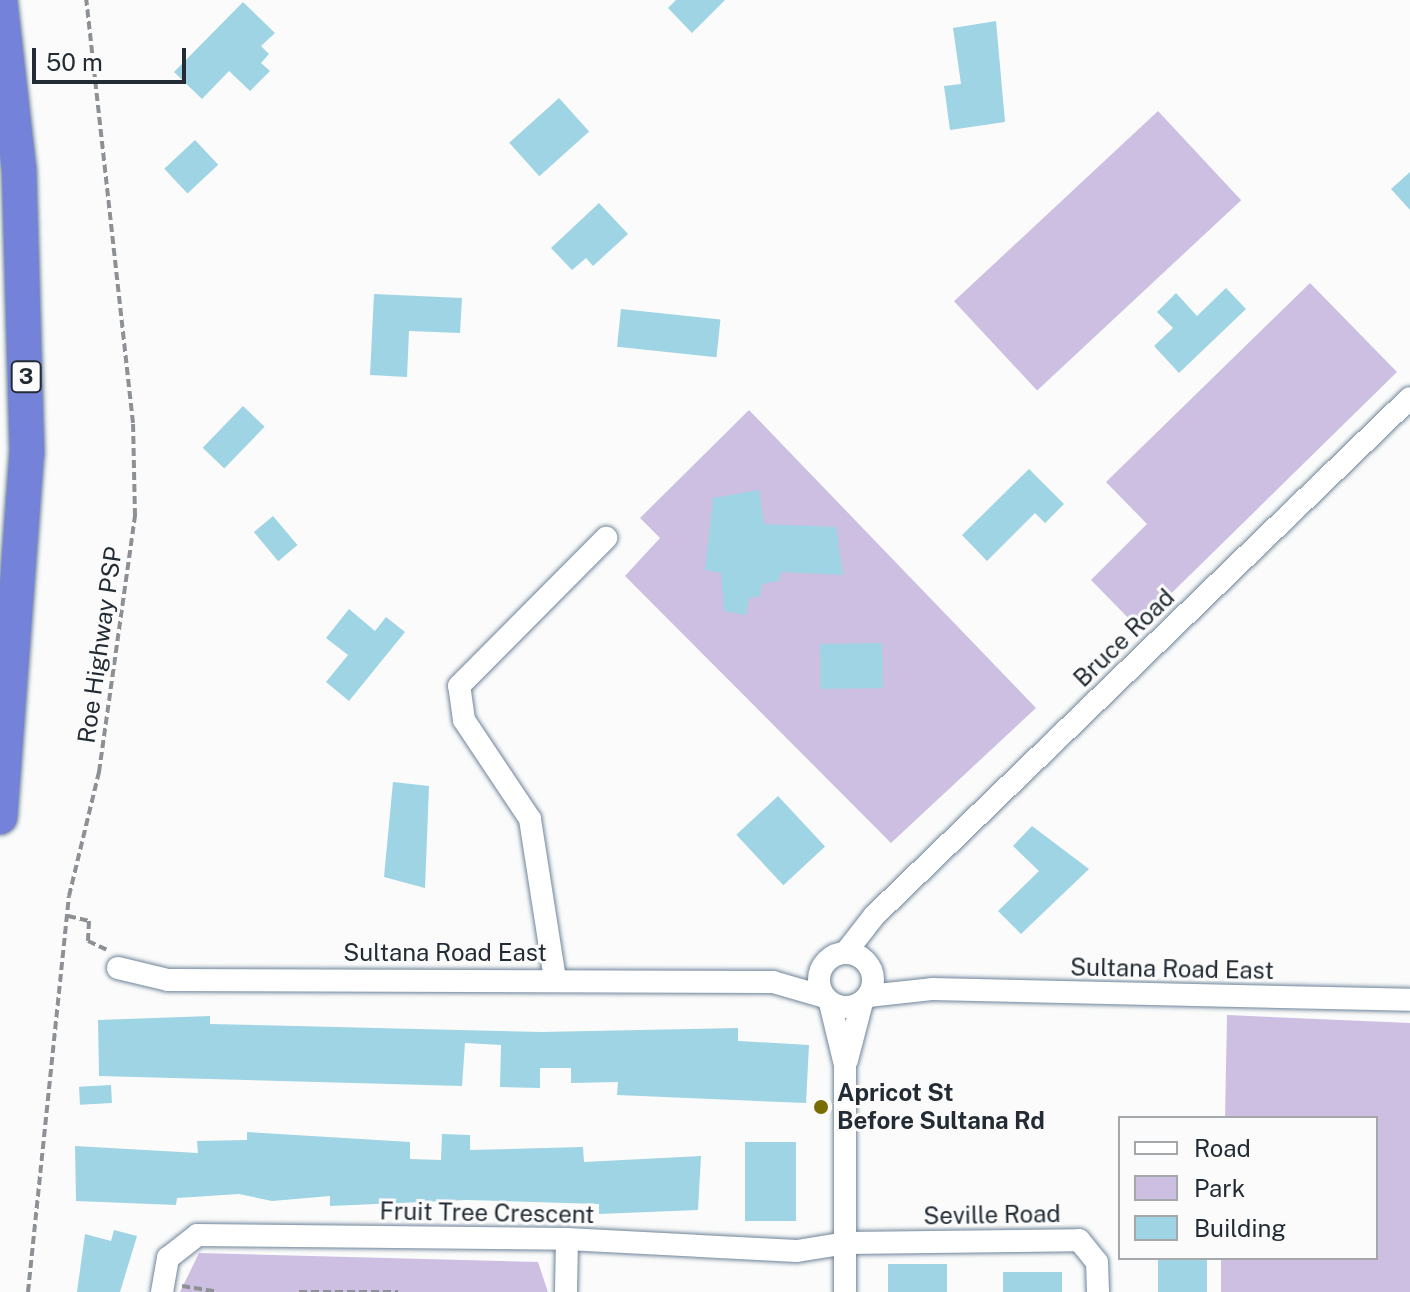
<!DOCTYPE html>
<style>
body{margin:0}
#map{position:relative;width:1410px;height:1292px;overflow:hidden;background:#fbfbfb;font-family:"Public Sans",sans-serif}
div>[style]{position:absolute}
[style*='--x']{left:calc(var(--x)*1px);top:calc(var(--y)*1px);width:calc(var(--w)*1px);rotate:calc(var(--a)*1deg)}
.green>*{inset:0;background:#cdbfe2;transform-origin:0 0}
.building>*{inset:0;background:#9ed4e3;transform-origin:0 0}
.path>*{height:4px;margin-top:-2px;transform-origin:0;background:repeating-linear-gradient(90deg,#8d9195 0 8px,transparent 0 12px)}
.roads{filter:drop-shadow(0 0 2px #6f8599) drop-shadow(0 0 2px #6f8599)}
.minor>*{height:22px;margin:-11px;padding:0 11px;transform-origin:11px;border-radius:11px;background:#fff}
.minor>.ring{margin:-11px;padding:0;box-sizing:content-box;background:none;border:22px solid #fff;border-radius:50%}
.highway>*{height:34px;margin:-17px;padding:0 17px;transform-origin:17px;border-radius:17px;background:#7482d9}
.dots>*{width:22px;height:22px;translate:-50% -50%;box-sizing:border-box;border:4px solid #fbfbfb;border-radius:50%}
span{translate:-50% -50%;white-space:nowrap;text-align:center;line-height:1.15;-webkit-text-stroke:6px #fbfbfb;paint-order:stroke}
.shield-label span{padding:2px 6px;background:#fbfbfb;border:2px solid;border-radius:6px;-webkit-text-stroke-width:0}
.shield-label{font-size:22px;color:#232c34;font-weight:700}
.street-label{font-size:24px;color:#232c34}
.poi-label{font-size:24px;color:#232c34;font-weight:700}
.left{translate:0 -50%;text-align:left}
.legend{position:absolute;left:1118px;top:1116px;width:260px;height:144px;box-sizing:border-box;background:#fbfbfb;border:2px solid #a5a8ab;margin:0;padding:10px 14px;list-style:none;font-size:24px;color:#232c34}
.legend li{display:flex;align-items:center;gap:16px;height:40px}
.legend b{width:40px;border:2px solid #a5a8ab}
.scale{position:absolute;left:32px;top:48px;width:154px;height:36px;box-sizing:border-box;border:4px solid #232c34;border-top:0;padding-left:10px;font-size:24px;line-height:28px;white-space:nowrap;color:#232c34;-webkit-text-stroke:6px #fbfbfb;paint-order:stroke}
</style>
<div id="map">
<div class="green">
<i style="left:1158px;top:111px;width:122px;height:279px;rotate:47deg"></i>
<i style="clip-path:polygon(1310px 283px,1397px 372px,1137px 627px,1091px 580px,1147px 524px,1106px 482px)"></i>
<i style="clip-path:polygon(749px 410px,1036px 708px,891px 843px,625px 576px,660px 538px,640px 518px)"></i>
<i style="clip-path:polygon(1227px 1015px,1410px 1023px,1410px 1292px,1221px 1292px,1221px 1258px,1376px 1258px,1376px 1118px,1225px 1118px)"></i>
<i style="clip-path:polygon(199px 1253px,538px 1262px,548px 1292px,180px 1292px)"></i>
</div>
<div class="building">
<i style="clip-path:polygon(676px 0,725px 0,692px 33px,668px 8px)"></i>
<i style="clip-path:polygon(243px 2px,275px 33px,261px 46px,269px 54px,261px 63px,270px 71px,250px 91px,229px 71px,202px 99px,174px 72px)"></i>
<i style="clip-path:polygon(996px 21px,1005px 122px,950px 130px,944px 86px,961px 84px,953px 28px)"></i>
<i style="left:559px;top:98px;width:45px;height:67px;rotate:48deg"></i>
<i style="left:195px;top:140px;width:34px;height:42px;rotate:47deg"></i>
<i style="clip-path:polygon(1410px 172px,1410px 210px,1391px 189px)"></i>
<i style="clip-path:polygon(599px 203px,628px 234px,593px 266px,586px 258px,572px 270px,551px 248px)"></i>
<i style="clip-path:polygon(1226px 288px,1246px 309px,1179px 373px,1154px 346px,1173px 328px,1157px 312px,1176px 293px,1197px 316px)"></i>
<i style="clip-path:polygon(374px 294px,462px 298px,460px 333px,409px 331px,407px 377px,370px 375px)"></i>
<i style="left:621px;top:309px;width:100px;height:38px;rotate:6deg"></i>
<i style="left:243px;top:406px;width:30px;height:58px;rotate:44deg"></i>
<i style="clip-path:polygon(1029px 469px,1064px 504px,1045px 523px,1035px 513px,987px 561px,962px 535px)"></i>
<i style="clip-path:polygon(759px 490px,764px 524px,836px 527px,843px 575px,781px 572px,779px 581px,762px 584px,760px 596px,749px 598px,746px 615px,724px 611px,721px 573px,705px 570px,713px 498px)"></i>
<i style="left:273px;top:516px;width:38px;height:25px;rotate:50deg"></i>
<i style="clip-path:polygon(349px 609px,375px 631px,386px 617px,405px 632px,349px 701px,326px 682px,348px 655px,326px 638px)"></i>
<i style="left:882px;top:643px;width:45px;height:62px;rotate:89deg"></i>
<i style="clip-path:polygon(393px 782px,429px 786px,425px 888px,384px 877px)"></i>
<i style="left:778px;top:796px;width:69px;height:57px;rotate:47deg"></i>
<i style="clip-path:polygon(1032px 826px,1089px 869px,1021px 934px,998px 911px,1039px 871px,1013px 846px)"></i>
<i style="clip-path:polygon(210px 1016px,210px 1024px,542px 1032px,738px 1028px,738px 1041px,809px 1045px,806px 1103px,617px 1095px,618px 1082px,571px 1083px,571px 1068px,540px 1068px,540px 1088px,500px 1087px,501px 1045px,465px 1043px,462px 1086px,99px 1076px,98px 1020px)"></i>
<i style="left:111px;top:1085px;width:18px;height:32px;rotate:87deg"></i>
<i style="clip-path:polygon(247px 1132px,410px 1142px,410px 1159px,441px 1160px,442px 1134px,470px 1135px,470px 1150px,583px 1147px,584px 1162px,701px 1156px,698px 1210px,599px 1214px,599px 1204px,467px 1200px,330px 1206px,330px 1196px,272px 1201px,239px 1194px,177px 1198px,176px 1205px,76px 1201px,75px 1146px,198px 1153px,197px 1141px,247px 1140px)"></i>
<i style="left:745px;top:1142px;width:51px;height:79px"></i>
<i style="clip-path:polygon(114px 1230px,137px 1236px,120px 1292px,77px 1292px,85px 1234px,111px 1241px)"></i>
<i style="left:1158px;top:1258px;width:49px;height:34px"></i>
<i style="left:888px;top:1264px;width:59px;height:28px"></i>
<i style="left:1003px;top:1272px;width:59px;height:20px"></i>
</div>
<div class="path">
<i style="--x:68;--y:916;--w:22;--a:13"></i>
<i style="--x:89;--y:921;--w:20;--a:93"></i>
<i style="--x:88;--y:941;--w:21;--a:25"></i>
<i style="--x:182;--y:1286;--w:36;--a:9"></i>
<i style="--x:28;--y:1292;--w:398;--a:-84.1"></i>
<i style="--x:69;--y:896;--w:128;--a:-76.4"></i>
<i style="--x:99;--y:772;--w:259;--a:-82"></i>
<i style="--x:135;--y:516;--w:93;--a:-91.2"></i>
<i style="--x:133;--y:423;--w:426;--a:-96.3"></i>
<i style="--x:299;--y:1292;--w:99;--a:0"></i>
</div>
<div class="roads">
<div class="minor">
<i style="--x:846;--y:952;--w:46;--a:-52.1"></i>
<i style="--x:874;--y:916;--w:745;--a:-44.02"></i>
<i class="ring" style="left:819px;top:953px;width:32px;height:32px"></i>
<i style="--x:118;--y:968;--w:51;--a:13.5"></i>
<i style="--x:168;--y:980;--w:605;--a:0.19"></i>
<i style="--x:773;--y:982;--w:54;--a:16.1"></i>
<i style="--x:555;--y:979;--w:162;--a:-98.9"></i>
<i style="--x:530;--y:819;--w:119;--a:-123.7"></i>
<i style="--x:464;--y:720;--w:34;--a:-98"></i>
<i style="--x:459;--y:686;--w:209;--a:-45.2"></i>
<i style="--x:868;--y:996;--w:64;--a:-6.2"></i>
<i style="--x:932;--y:989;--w:478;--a:1.3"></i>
<i style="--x:830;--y:1003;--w:64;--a:76.4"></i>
<i style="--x:845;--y:1065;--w:227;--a:90"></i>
<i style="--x:847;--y:1060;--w:60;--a:-75.5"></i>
<i style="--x:162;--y:1292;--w:35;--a:-80"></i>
<i style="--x:168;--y:1258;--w:37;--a:-38"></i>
<i style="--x:197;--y:1235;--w:370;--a:0.6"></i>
<i style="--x:567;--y:1239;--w:230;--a:3"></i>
<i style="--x:797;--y:1251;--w:51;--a:-9.1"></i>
<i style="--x:847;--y:1243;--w:232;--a:-0.7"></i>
<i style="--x:1079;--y:1240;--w:28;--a:51"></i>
<i style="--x:1097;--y:1262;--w:30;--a:88"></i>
<i style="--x:566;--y:1292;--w:53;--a:-88.9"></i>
</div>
<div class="highway">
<i style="--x:0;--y:817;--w:365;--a:-85.8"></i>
<i style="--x:27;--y:453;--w:283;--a:-91.6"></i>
<i style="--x:19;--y:170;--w:171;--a:-96.4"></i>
</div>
</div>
<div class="dots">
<i style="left:821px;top:1107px;background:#786c06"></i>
</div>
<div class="shield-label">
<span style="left:26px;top:377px">3</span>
</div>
<div class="street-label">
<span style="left:1124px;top:638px;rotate:-44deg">Bruce Road</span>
<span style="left:100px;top:645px;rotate:-82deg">Roe Highway PSP</span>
<span style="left:445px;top:953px">Sultana Road East</span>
<span style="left:1172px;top:969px;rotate:1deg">Sultana Road East</span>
<span style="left:487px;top:1213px;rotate:1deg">Fruit Tree Crescent</span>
<span style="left:992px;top:1215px;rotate:-1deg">Seville Road</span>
</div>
<div class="poi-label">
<span class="left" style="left:837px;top:1107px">Apricot St<br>Before Sultana Rd</span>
</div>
<ul class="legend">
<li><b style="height:10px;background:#fff"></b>Road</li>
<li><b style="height:22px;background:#cdbfe2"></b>Park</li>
<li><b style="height:22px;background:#9ed4e3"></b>Building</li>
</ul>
<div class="scale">50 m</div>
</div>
